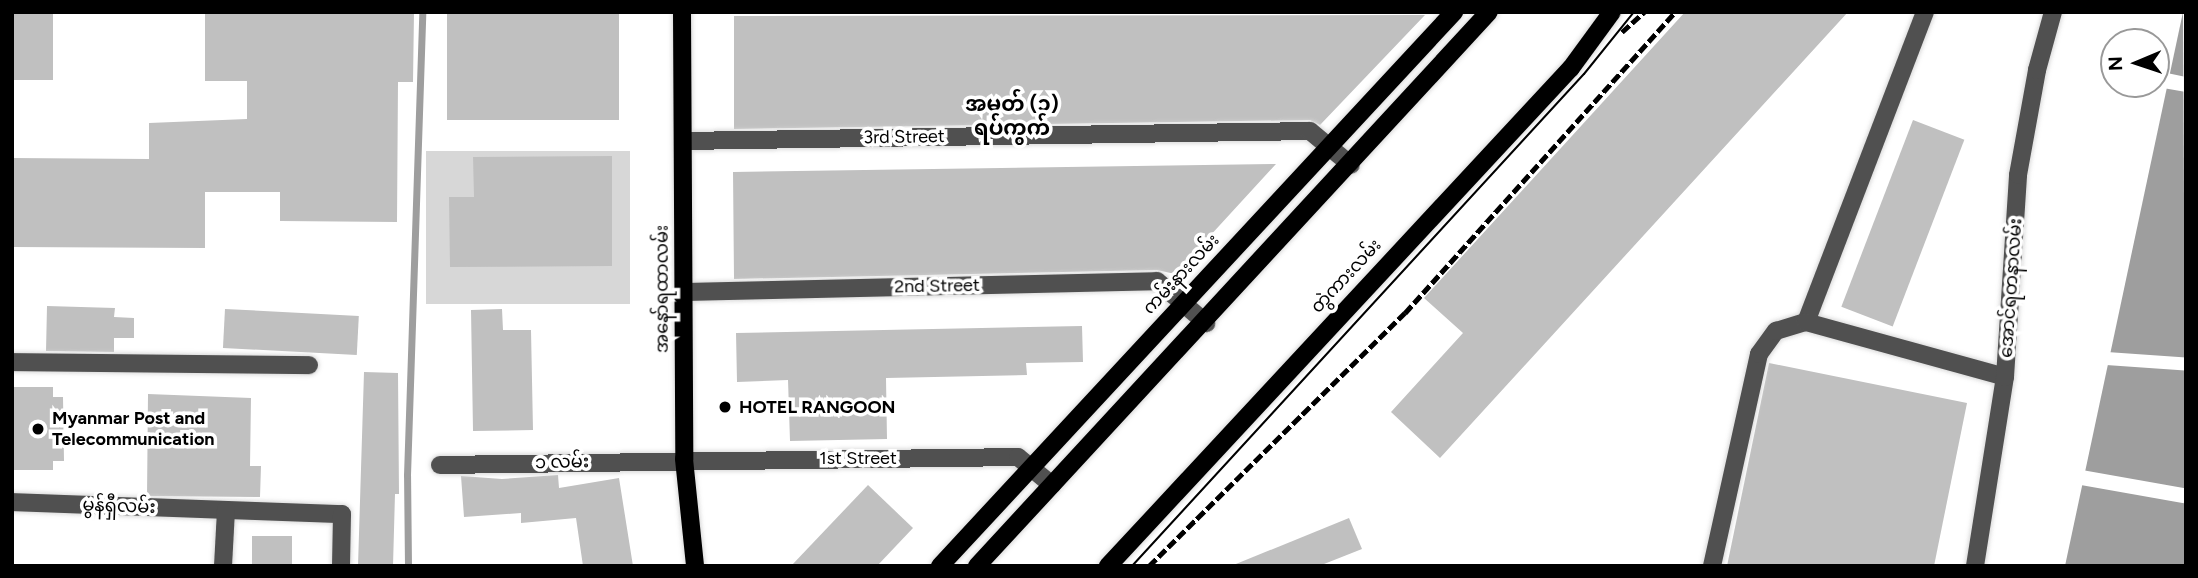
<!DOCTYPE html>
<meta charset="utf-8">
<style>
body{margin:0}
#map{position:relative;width:2198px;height:578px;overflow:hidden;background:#fff;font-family:Figtree,"Noto Sans Myanmar",sans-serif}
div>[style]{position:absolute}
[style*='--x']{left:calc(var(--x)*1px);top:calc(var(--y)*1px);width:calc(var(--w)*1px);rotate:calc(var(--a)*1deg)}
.green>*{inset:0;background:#d7d7d7;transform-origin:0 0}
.water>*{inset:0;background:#9e9e9e}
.pier>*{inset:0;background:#fff;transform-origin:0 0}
.stream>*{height:7px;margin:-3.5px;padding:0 3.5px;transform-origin:3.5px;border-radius:3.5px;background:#9e9e9e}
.building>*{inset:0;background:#c0c0c0;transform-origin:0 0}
.roads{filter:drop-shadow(0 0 2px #dbdbdb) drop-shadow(0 0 2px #dbdbdb)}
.minor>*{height:18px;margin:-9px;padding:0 9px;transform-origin:9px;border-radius:9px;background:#505050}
.major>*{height:18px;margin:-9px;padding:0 9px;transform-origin:9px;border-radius:9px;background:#000}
.tram>*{height:2px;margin:-1px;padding:0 1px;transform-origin:1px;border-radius:1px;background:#000}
.rail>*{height:5px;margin-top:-2.5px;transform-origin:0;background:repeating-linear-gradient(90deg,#000 0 10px,transparent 0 13.5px)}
.dots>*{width:19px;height:19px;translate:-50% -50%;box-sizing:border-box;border:4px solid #fff;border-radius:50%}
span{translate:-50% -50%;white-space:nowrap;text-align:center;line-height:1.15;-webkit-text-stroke:7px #fff;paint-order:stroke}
.street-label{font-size:18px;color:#000}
.poi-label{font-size:18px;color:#000;font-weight:700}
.left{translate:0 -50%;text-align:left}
.quarter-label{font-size:21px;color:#000;font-weight:700}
.frame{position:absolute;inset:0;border:14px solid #000;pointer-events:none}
.north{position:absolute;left:2100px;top:28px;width:70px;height:70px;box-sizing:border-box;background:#fff;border:2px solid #999;border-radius:50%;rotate:268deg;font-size:19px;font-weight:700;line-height:28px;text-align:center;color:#000}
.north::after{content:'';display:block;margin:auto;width:24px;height:32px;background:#000;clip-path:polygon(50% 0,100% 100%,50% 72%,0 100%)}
</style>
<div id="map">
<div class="green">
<i style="left:630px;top:151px;width:153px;height:204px;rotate:90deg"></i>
</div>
<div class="water">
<i style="clip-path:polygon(2183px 12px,2186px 566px,2065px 566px)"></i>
</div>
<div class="pier">
<i style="clip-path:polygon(2167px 73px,2186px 77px,2186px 92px,2163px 88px)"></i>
<i style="left:2107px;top:352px;width:79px;height:13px;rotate:4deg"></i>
<i style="left:2082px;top:470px;width:106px;height:15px;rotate:10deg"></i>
</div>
<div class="stream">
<i style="--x:408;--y:566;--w:91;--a:-90.6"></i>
<i style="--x:407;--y:475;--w:463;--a:-88.1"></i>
</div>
<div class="building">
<i style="left:12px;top:12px;width:41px;height:68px"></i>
<i style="clip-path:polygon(205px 12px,414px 12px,413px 82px,398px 82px,397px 222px,280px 221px,280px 192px,205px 192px,205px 248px,12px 247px,12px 158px,149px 159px,149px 123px,247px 119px,247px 81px,205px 81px)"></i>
<i style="left:447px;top:12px;width:172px;height:108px"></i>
<i style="clip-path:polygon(1685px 12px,1848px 12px,1440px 458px,1391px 412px,1463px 333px,1424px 298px)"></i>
<i style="clip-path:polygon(1425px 15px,1320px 125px,1310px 120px,734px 129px,734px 16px)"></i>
<i style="left:1913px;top:120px;width:55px;height:200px;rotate:21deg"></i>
<i style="clip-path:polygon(612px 156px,612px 266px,450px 267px,449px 197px,474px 197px,473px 157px)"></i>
<i style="clip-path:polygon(1276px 164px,1175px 274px,1157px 270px,734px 279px,733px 172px)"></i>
<i style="clip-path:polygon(47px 306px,115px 308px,114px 317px,134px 318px,134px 338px,114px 338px,114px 352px,46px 351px)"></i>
<i style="left:225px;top:309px;width:134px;height:39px;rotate:3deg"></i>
<i style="clip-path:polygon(502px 309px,503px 330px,531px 330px,533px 430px,473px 431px,471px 310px)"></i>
<i style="clip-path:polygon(1082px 326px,1083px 362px,1026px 363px,1027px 375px,886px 378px,887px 439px,790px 441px,788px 380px,737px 382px,736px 333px)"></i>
<i style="clip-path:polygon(1769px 363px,1967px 403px,1934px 566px,1727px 566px)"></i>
<i style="clip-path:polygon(364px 372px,398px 373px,399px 494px,395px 494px,393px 566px,358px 566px)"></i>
<i style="clip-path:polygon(12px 387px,53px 387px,53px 397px,63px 397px,64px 461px,53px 461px,53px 470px,12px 470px)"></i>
<i style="clip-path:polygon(148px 394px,251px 398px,250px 466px,261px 466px,260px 497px,147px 496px)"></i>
<i style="clip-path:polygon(558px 475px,559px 488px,619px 478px,633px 566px,583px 566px,576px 518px,521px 523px,521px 513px,464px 517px,461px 476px,502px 479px)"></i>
<i style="clip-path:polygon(868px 485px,913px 528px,877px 566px,791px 566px)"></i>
<i style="clip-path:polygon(1349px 518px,1362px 549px,1319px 566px,1231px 566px)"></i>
<i style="left:252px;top:536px;width:40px;height:30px"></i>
</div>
<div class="roads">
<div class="minor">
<i style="--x:683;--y:141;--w:627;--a:-0.91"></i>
<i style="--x:1310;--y:131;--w:53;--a:39.7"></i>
<i style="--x:683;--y:292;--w:474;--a:-1.3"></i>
<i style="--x:1157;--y:281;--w:65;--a:40.6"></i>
<i style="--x:1806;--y:322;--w:332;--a:-69"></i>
<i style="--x:12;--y:362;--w:297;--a:0.6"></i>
<i style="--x:440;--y:465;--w:578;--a:-0.79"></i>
<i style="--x:1018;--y:457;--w:44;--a:39.5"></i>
<i style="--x:12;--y:502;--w:330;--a:2.1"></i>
<i style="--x:342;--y:514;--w:52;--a:91.1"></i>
<i style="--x:223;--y:566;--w:56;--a:-86.9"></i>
<i style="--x:1712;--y:566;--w:217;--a:-77.5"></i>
<i style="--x:1759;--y:354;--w:29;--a:-54"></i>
<i style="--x:1776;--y:331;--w:31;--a:-17"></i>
<i style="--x:1806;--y:322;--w:206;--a:15.4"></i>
<i style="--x:1975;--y:566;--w:191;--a:-81"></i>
<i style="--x:2005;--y:377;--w:202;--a:-86.3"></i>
<i style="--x:2018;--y:175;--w:107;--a:-79.7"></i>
<i style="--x:2037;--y:70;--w:60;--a:-74.6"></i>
</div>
<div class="major">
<i style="--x:682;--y:12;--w:447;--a:89.7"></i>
<i style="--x:684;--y:459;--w:108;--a:84.1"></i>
<i style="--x:940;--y:566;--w:756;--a:-47.14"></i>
<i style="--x:977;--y:566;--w:754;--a:-47.26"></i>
<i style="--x:1108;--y:566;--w:680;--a:-47.09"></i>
<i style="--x:1571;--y:68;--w:69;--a:-53.8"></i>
</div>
</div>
<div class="tram">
<i style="--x:1132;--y:566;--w:668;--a:-47.43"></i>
<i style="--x:1584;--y:74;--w:80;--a:-51.1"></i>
</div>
<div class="rail">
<i style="--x:1622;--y:32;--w:30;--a:-42"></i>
<i style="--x:1149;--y:566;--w:360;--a:-44.7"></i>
<i style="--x:1405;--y:313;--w:404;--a:-48.1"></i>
</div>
<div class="dots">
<i style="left:725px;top:407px;background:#000"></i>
<i style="left:38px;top:429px;background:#000"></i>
</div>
<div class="street-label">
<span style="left:904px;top:137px;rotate:-1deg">3rd Street</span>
<span style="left:1181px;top:274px;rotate:-47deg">ကမ်းနားလမ်း</span>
<span style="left:1346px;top:276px;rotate:-47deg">တွဲကားလမ်း</span>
<span style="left:937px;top:286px;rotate:-1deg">2nd Street</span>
<span style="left:2011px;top:288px;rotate:-86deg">အောင်ရတနာလမ်း</span>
<span style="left:662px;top:289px;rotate:-90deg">အနော်ရထာလမ်း</span>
<span style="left:858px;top:458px">1st Street</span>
<span style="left:562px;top:462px;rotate:-1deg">၁ လမ်း</span>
<span style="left:119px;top:506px;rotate:2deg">မွန်ရှီလမ်း</span>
</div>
<div class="poi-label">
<span class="left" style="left:739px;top:407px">HOTEL RANGOON</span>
<span class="left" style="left:52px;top:429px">Myanmar Post and<br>Telecommunication</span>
</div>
<div class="quarter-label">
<span style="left:1012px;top:116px">အမှတ် (၁)<br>ရပ်ကွက်</span>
</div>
<div class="frame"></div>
<div class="north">N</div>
</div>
